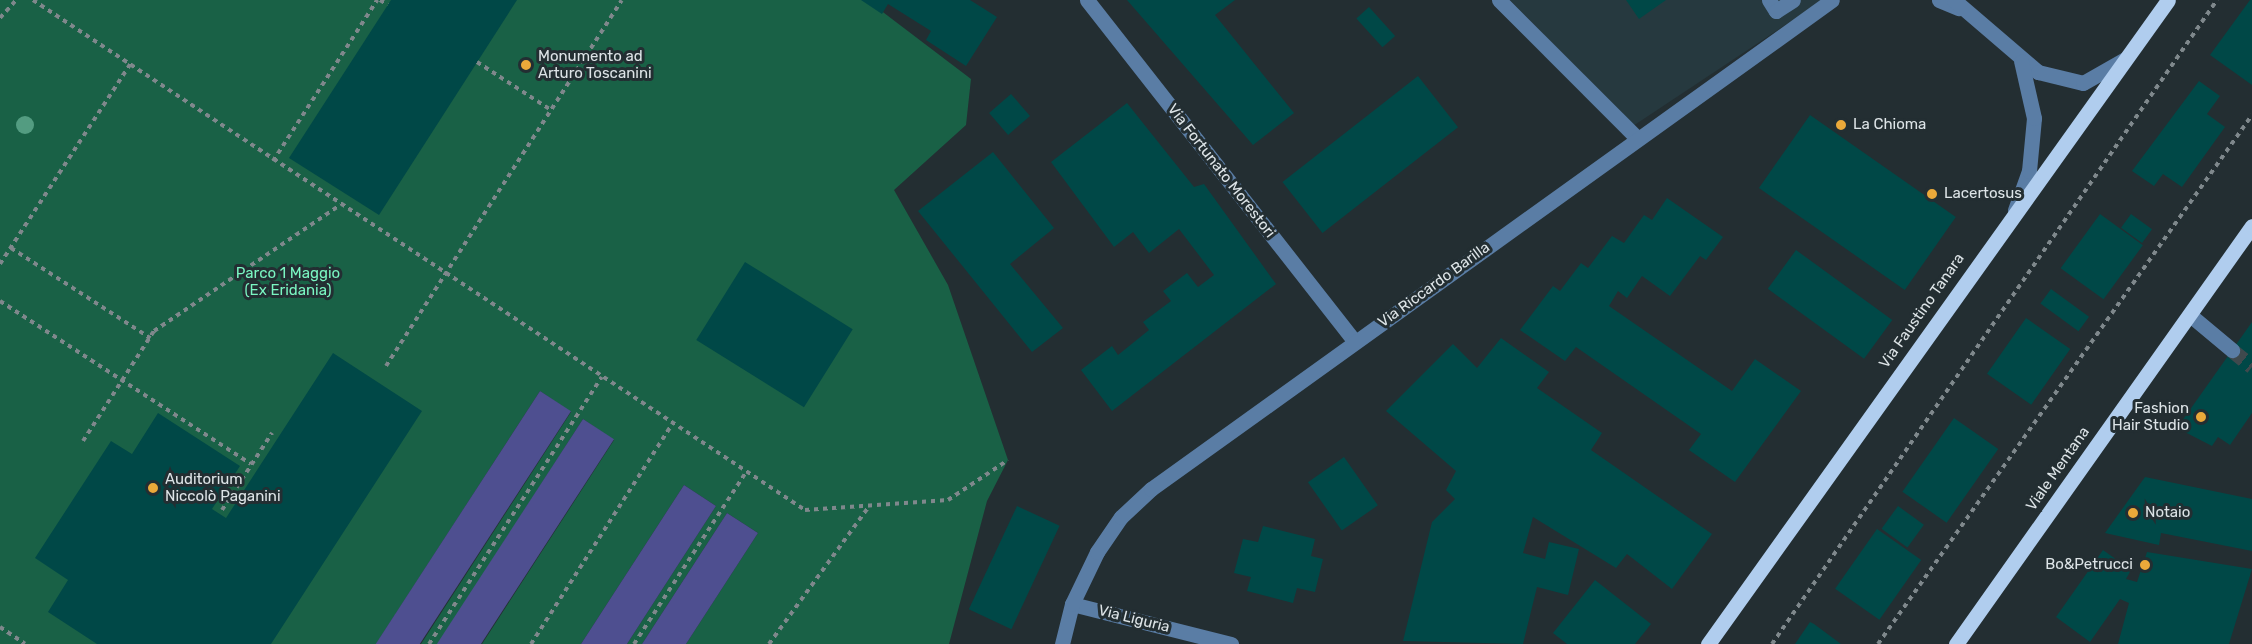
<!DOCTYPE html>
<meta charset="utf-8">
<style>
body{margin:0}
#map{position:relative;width:2252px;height:644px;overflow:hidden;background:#232e32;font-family:Rubik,sans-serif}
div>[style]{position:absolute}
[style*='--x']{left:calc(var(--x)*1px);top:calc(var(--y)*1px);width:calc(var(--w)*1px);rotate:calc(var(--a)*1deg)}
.built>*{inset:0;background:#26393f}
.green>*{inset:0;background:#196146}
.water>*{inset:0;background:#4e4f90;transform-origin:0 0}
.building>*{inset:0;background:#004847;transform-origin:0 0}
.minor-tunnel>*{height:15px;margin-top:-7.5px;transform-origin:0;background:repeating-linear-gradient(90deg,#3f494d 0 15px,transparent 0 23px)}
.path>*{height:4px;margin-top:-2px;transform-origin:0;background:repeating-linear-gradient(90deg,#7f888c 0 4.5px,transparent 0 9px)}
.minor>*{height:15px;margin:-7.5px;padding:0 7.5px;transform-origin:7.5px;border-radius:7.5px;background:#5a7da5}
.major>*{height:15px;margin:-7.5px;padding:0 7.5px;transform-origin:7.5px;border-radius:7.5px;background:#b0cdee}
.trees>*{width:18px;height:18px;margin:-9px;border-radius:50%;background:#539c81}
.dots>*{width:16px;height:16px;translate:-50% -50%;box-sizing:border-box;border:3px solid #232e32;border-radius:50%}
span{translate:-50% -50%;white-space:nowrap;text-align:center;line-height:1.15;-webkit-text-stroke:6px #232e32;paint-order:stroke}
.poi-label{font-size:15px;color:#dde4e7}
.left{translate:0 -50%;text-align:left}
.right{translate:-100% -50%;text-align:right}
.street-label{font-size:15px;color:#dde4e7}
.park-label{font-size:15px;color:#7af6c2}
</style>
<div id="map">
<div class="built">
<i style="clip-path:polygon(1510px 0,1823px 0,1633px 126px)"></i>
</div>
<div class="green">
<i style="clip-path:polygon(0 0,867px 0,971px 79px,966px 125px,894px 190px,948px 285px,1008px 460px,987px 501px,949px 644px,686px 644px,758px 533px,727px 513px,642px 644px,627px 644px,716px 506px,684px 485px,581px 644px,482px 644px,614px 440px,583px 419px,438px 644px,421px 644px,571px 412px,540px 391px,376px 644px,0 644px)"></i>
</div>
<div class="water">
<i style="left:540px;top:391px;width:37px;height:302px;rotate:33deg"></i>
<i style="left:583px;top:419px;width:37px;height:268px;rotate:33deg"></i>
<i style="clip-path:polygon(684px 485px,716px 506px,627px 644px,581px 644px)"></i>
<i style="clip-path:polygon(727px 513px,758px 533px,686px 644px,642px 644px)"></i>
</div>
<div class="building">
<i style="clip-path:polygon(391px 0,517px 0,379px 215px,289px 158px)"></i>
<i style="clip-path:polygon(861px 0,970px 0,997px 17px,966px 66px,926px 40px,931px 31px,888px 4px,882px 14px)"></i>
<i style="clip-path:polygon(1127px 0,1235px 0,1215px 15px,1294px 113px,1253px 145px)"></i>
<i style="clip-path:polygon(1626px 0,1666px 0,1639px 19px)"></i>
<i style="clip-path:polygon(2250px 0,2252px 0,2252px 85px,2210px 55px)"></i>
<i style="left:1369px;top:7px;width:39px;height:17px;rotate:48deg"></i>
<i style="left:1418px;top:76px;width:65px;height:172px;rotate:52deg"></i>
<i style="clip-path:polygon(2199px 81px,2220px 96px,2207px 114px,2225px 127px,2182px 187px,2163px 174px,2154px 186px,2132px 171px)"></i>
<i style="left:1011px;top:94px;width:29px;height:29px;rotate:49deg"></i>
<i style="clip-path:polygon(1127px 103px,1194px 187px,1204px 184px,1276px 284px,1112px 411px,1081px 370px,1112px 346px,1118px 355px,1149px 330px,1143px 322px,1171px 301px,1163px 291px,1187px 273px,1198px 287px,1214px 275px,1179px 229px,1149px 253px,1133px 232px,1114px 247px,1051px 162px)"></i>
<i style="left:1810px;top:115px;width:178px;height:89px;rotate:35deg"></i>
<i style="clip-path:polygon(993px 152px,1054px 228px,1010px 264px,1063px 328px,1032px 352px,918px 211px)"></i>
<i style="clip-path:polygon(1667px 198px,1723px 237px,1706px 260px,1700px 256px,1670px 296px,1642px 276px,1627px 298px,1618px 291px,1609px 306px,1732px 391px,1755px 359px,1801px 391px,1735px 482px,1689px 450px,1701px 434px,1576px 347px,1565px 361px,1520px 330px,1553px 286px,1560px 291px,1581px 263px,1588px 268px,1612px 236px,1624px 243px,1644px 215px,1652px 220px)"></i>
<i style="left:2100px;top:214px;width:53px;height:67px;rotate:36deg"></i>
<i style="left:2131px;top:214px;width:26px;height:17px;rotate:36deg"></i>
<i style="left:1796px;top:250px;width:119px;height:48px;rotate:36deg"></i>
<i style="left:745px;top:262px;width:127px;height:92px;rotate:32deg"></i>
<i style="left:2051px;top:289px;width:47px;height:18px;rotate:36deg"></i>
<i style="left:2026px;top:318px;width:54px;height:68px;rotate:35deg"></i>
<i style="clip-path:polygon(2252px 322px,2252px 413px,2230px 445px,2218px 437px,2212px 446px,2177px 428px)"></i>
<i style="clip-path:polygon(1501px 338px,1549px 372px,1537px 388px,1602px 433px,1591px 450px,1712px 534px,1672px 589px,1627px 554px,1616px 568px,1533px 517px,1523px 553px,1545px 559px,1549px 542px,1579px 549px,1568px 595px,1537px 587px,1523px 644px,1403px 641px,1432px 522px,1455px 499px,1446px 490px,1456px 471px,1386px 411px,1453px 344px,1477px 368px)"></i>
<i style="clip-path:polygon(333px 353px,422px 411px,271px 644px,97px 644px,48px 612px,68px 580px,35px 558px,111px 441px,132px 454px,158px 413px,240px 466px,212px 509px,226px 518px)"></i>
<i style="left:1954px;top:418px;width:54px;height:90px;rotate:35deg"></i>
<i style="left:1344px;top:457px;width:59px;height:44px;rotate:55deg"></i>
<i style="clip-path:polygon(2145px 477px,2252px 499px,2252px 551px,2161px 533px,2159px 545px,2105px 533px)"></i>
<i style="left:1017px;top:506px;width:47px;height:114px;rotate:25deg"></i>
<i style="left:1898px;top:506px;width:32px;height:28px;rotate:36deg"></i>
<i style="clip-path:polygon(1263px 526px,1315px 539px,1311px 556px,1323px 559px,1315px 592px,1297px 588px,1293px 603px,1247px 591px,1251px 577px,1234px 573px,1243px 539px,1258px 542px)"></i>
<i style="left:1877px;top:529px;width:54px;height:73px;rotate:35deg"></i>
<i style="clip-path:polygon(2103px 550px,2131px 570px,2126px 579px,2137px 582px,2147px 552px,2252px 569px,2229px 644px,2118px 644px,2129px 603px,2120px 599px,2090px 642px,2056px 617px)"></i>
<i style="clip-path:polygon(1595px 580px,1651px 624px,1635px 644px,1567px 644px,1553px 633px)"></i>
<i style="clip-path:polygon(1810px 622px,1814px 624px,1841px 644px,1795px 644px)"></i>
</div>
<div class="minor-tunnel">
<i style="--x:2232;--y:350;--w:26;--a:39"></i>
</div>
<div class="path">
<i style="--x:33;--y:0;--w:925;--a:33.45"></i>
<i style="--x:805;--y:510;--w:143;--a:-4"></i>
<i style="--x:948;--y:500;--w:72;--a:-33.7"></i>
<i style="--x:380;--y:0;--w:9;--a:32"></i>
<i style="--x:0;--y:18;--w:24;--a:-48"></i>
<i style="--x:477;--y:62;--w:88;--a:33"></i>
<i style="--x:273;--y:161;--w:192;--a:-57.1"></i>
<i style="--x:11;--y:248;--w:166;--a:32.9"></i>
<i style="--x:0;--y:264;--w:240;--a:-56.9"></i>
<i style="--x:0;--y:301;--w:299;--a:33"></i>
<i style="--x:386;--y:366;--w:435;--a:-57.2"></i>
<i style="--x:83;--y:441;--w:131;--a:-57.2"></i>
<i style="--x:154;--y:331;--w:225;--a:-34.1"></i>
<i style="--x:222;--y:510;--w:92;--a:-57"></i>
<i style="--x:0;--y:627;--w:30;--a:34"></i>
<i style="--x:429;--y:644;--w:318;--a:-57.1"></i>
<i style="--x:531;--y:644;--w:263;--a:-57.3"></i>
<i style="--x:634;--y:644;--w:205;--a:-56.9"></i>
<i style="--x:769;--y:644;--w:172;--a:-54"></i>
<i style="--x:1772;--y:644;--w:783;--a:-55.36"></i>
<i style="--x:1878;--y:644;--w:648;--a:-54.74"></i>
</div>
<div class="minor">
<i style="--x:1087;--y:0;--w:434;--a:51.9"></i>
<i style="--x:1499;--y:0;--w:195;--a:45"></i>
<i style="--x:1769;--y:0;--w:13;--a:58"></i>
<i style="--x:1776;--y:11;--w:20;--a:-33"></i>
<i style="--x:1939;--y:0;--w:21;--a:23"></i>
<i style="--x:1954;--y:0;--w:111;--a:40.6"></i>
<i style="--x:2038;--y:72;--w:46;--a:13.7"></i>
<i style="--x:2083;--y:83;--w:48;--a:-29.7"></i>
<i style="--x:2015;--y:210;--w:41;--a:-70.3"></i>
<i style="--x:2029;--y:171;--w:53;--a:-84.6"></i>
<i style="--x:2034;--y:118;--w:58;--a:-102.8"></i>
<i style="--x:2190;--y:315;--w:55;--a:39.8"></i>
<i style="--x:1072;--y:604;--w:164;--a:14.1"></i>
<i style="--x:1062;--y:644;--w:41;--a:-76"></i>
<i style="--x:1072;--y:604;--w:58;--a:-64.3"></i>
<i style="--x:1097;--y:552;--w:42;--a:-55.6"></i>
<i style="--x:1121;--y:517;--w:41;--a:-43"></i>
<i style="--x:1151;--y:489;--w:838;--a:-35.68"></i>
</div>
<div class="major">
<i style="--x:1708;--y:644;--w:791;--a:-54.46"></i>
<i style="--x:1956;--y:644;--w:512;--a:-54.7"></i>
</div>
<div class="trees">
<i style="left:25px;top:125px"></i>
</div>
<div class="dots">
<i style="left:526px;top:65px;background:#eba93a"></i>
<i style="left:1841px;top:125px;background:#eba93a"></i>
<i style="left:1932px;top:194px;background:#eba93a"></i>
<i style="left:2201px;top:417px;background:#eba93a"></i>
<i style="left:153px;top:488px;background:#eba93a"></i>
<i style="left:2133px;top:513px;background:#eba93a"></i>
<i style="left:2145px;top:565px;background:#eba93a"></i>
</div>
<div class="poi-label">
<span class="left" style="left:538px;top:65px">Monumento ad<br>Arturo Toscanini</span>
<span class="left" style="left:1853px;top:125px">La Chioma</span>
<span class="left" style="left:1944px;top:194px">Lacertosus</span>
<span class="right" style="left:2189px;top:417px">Fashion<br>Hair Studio</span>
<span class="left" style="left:165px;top:488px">Auditorium<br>Niccolò Paganini</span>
<span class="left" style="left:2145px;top:513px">Notaio</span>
<span class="right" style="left:2133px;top:565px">Bo&amp;Petrucci</span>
</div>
<div class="street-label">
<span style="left:1221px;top:171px;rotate:52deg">Via Fortunato Morestori</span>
<span style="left:1434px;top:285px;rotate:-36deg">Via Riccardo Barilla</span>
<span style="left:1922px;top:311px;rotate:-55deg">Via Faustino Tanara</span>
<span style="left:2058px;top:469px;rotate:-55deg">Viale Mentana</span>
<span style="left:1134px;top:619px;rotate:14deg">Via Liguria</span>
</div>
<div class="park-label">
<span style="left:288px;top:282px">Parco 1 Maggio<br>(Ex Eridania)</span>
</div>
</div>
